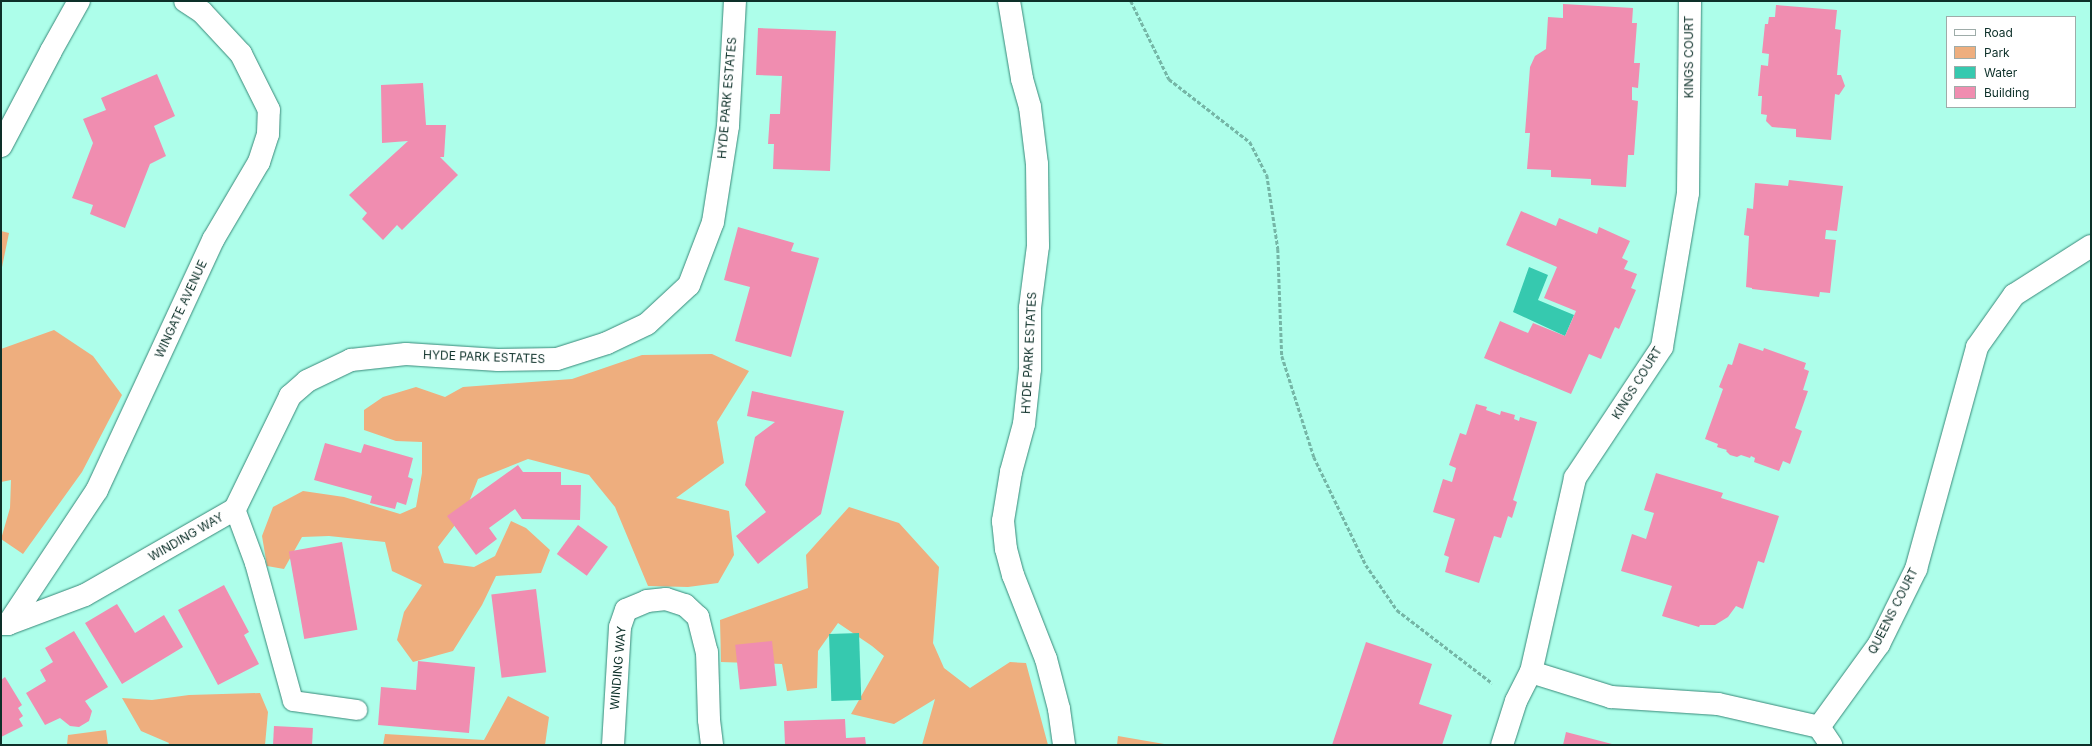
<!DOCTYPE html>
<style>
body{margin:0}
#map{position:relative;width:2092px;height:746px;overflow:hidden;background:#adfeea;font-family:Inter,sans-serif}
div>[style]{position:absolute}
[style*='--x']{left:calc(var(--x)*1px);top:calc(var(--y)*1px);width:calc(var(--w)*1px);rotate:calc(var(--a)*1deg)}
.green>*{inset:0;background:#eeae7e}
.water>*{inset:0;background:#36c9af;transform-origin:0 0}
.building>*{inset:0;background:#f08db0;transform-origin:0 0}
.path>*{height:2.5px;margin-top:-1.25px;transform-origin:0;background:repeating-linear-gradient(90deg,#75b6a6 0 4px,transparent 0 6px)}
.roads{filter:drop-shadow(0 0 1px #388979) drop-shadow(0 0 1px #388979)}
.service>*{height:20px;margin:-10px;padding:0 10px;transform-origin:10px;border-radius:10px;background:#fff}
.minor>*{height:22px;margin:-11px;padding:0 11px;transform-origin:11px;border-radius:11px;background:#fff}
span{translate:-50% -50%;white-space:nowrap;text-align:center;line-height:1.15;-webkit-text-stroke:4px #fff;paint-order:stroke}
.street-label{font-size:12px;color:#0d3029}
.frame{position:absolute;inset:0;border:2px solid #0d3029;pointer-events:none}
.legend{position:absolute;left:1946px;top:16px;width:130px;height:92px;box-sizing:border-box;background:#fff;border:1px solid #9eaca9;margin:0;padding:5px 7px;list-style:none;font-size:12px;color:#0d3029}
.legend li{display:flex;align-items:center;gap:8px;height:20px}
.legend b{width:20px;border:1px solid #9eaca9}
</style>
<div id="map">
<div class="green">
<i style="clip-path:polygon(1px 231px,9px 233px,1px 272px)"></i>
<i style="clip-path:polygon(54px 330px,93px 356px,122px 395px,82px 472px,23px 554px,1px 539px,10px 508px,11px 480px,1px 482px,1px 349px)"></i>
<i style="clip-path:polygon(712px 354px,749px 371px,717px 422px,724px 463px,676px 498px,729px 511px,734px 555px,718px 583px,688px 587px,648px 586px,615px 507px,589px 475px,528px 459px,478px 479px,465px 512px,438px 547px,444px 563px,474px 567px,495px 556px,511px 521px,526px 528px,550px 550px,541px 573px,496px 576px,482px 605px,453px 651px,413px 662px,397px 640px,404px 612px,422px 585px,392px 571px,385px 542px,329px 536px,302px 537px,284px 569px,267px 566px,262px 536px,273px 507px,303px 491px,344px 497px,400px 514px,416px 507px,422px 473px,422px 442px,396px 441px,364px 430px,364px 410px,383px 397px,416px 387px,445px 397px,463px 387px,572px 379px,642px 355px)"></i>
<i style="clip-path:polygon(849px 507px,899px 523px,939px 567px,933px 643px,944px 668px,970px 688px,1010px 662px,1026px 663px,1048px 745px,922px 745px,935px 699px,894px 724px,851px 714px,884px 656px,872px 646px,838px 623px,818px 651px,817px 688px,787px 691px,782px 664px,721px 662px,720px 620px,808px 588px,806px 555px)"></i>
<i style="clip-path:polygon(260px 693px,268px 712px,265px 745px,168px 745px,169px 743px,141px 731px,122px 698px,152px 700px,189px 695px)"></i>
<i style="clip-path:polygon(508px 696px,549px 717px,545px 745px,383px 745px,385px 734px,484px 740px)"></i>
<i style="clip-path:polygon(106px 730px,108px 745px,67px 745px,68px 735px)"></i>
<i style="clip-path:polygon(1118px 736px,1170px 745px,1117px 745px)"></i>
</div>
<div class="water">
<i style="clip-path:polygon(1529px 267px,1548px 275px,1538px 300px,1574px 315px,1565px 336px,1513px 312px)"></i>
<i style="left:859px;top:633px;width:67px;height:30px;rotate:88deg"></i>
</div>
<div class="building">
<i style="clip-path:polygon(1563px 4px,1633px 8px,1632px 23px,1637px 23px,1634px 63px,1640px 63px,1638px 88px,1632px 87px,1632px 100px,1638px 101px,1634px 155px,1628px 155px,1626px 187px,1591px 185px,1591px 179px,1551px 177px,1551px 170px,1527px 169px,1530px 133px,1525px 133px,1530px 67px,1535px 56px,1546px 49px,1548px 17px,1563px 18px)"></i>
<i style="clip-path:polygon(1776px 5px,1837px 10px,1835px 29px,1841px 30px,1837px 75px,1841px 75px,1845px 86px,1839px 95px,1835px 94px,1831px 140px,1796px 137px,1796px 129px,1772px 127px,1766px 121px,1767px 115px,1761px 114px,1762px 96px,1758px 96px,1761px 65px,1768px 66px,1769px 54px,1762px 53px,1765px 24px,1768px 24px,1769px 17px,1775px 17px)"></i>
<i style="clip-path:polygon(758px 28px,836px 31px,830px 171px,773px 169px,774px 144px,768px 144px,770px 114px,780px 114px,782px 76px,756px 75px)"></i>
<i style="clip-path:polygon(157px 74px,175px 116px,154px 126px,166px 156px,150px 164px,125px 228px,90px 214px,93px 205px,72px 198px,93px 143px,83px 119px,106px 110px,101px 98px)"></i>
<i style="clip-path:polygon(423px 83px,426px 125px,446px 125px,444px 157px,440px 157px,458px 175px,402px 230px,397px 225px,383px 240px,362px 219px,367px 213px,349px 195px,408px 141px,382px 143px,381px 85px)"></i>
<i style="clip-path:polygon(1789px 180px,1843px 186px,1837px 231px,1826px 230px,1825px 239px,1836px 240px,1830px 293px,1820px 292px,1819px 297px,1752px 289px,1752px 288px,1746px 287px,1749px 236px,1744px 235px,1747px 208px,1753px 209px,1755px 183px,1788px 186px)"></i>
<i style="clip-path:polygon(1521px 211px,1556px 226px,1559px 218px,1597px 234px,1599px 227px,1630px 241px,1622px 258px,1628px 261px,1624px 269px,1637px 274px,1631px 288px,1636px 290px,1619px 329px,1615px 327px,1601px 359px,1589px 354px,1571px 394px,1484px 358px,1500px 321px,1528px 333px,1533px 323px,1565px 336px,1576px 311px,1544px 298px,1557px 267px,1506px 245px)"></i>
<i style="clip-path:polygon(738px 227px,794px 243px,791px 251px,819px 258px,791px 357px,735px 341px,750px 287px,724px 280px)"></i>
<i style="clip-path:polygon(1739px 343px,1763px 351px,1764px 348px,1806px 363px,1804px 369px,1809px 371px,1803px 390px,1808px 391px,1795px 428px,1802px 431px,1790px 464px,1783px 461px,1779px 471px,1754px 462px,1755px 458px,1751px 456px,1750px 458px,1741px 455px,1737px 457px,1730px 455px,1726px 451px,1727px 450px,1717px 447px,1718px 444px,1705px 439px,1723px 389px,1719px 387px,1728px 364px,1732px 365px)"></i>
<i style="clip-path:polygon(752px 391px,844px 411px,821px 514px,758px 564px,736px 536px,766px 512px,745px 485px,755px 437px,775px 422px,747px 416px)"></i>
<i style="clip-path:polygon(1476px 404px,1487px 407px,1486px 410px,1500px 415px,1501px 411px,1515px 415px,1514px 419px,1519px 421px,1520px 417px,1537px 422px,1513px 500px,1517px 502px,1512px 518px,1508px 516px,1501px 538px,1494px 536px,1479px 583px,1445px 572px,1449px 557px,1444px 555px,1455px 519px,1433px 512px,1443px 479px,1452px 482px,1456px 468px,1449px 465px,1460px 433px,1466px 435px)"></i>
<i style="clip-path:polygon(325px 443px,361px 453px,364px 444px,413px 458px,408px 477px,413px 479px,406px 505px,397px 502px,395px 509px,370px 503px,372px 496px,314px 480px)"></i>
<i style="clip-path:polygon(518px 465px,523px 472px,561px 472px,561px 485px,581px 485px,580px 520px,522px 519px,515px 509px,489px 528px,497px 539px,476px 555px,447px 516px)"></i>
<i style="clip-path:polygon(1656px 473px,1723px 493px,1721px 498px,1779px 516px,1764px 563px,1758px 561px,1743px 609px,1736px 606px,1728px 617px,1715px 625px,1700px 625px,1699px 627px,1662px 616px,1672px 586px,1621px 571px,1632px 534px,1646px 539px,1654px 513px,1644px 510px)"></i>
<i style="left:578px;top:525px;width:37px;height:36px;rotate:36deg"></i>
<i style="left:342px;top:542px;width:89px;height:54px;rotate:80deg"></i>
<i style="clip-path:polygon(224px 585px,249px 632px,244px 635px,259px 664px,218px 685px,178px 610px)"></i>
<i style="left:536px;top:589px;width:84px;height:45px;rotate:83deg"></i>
<i style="clip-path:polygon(117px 604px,135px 633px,164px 615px,183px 647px,122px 684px,85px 623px)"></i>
<i style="clip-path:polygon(74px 631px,108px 687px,85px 701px,92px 711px,89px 721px,79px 727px,70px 726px,60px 718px,45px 725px,26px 693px,46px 681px,40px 670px,53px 662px,45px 648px)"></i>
<i style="left:772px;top:641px;width:45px;height:37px;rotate:84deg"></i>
<i style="clip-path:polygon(1366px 642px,1432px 664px,1419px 704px,1452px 715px,1442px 745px,1332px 745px)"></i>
<i style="clip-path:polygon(418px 661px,475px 667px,469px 733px,378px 725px,381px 687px,416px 690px)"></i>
<i style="clip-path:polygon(5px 677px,22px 705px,18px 708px,23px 716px,19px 719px,23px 726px,1px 737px,1px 680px)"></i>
<i style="clip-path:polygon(845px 719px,846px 738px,865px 737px,866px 745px,785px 745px,784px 721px)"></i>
<i style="left:274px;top:726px;width:39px;height:19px;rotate:3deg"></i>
<i style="clip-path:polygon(1566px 732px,1612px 744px,1612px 745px,1563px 745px)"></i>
</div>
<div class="path">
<i style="--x:1131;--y:1;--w:87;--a:64"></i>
<i style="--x:1169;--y:79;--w:103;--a:37.9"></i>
<i style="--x:1250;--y:142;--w:37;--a:63"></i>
<i style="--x:1267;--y:175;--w:75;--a:81.5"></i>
<i style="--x:1278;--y:249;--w:107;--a:87.9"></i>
<i style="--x:1282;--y:356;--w:106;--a:72.4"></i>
<i style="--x:1314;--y:457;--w:120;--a:64.3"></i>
<i style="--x:1366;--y:565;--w:55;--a:55.4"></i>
<i style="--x:1397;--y:610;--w:120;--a:37.5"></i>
</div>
<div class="roads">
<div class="service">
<i style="--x:235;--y:509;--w:58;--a:69.7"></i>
<i style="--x:255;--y:563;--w:143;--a:74.6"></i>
<i style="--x:293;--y:701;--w:65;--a:8"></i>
</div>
<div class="minor">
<i style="--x:1009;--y:1;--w:79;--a:80.5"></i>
<i style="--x:1022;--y:79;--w:29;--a:74"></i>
<i style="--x:1030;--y:107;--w:57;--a:83"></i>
<i style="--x:1037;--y:164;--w:82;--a:89.3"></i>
<i style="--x:1038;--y:246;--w:63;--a:97.4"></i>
<i style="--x:1030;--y:308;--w:61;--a:90"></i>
<i style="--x:1030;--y:369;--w:55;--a:96.2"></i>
<i style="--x:1024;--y:424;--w:50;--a:105.2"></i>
<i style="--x:1011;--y:472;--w:50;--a:99.3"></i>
<i style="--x:1003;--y:521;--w:28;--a:84"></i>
<i style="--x:1006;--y:549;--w:27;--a:75"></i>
<i style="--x:1013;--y:575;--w:90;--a:68.6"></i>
<i style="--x:1046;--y:659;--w:52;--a:75.4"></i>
<i style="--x:1059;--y:709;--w:36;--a:82"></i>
<i style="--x:1;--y:146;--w:107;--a:-62.2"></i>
<i style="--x:51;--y:51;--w:57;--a:-60.8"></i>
<i style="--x:1;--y:624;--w:7;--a:0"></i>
<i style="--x:8;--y:624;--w:82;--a:-20.6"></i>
<i style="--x:85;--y:595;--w:173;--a:-29.8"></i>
<i style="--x:235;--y:509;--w:126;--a:-64"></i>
<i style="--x:290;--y:396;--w:23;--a:-41"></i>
<i style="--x:307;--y:381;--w:49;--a:-25.5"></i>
<i style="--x:351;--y:360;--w:55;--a:-6.2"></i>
<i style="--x:406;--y:354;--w:92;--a:3.7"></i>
<i style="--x:498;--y:360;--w:59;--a:-1"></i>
<i style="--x:557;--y:359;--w:52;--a:-17.7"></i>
<i style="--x:607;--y:343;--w:44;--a:-25.4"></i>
<i style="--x:647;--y:324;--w:57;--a:-42.9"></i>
<i style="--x:689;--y:285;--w:67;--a:-69.1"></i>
<i style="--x:713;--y:222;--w:97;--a:-81.1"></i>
<i style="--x:728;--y:126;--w:125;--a:-86.8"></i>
<i style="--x:8;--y:624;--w:161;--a:-56.4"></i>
<i style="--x:97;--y:490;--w:276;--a:-65.1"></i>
<i style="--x:213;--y:240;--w:91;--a:-59.5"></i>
<i style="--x:259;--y:162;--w:29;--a:-72"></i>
<i style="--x:268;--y:134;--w:24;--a:-88"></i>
<i style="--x:269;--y:110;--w:63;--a:-116.6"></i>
<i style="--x:241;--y:54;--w:57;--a:-132.9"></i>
<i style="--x:202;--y:12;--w:20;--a:-147"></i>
<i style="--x:1531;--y:672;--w:84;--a:17.4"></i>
<i style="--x:1611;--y:697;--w:107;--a:3.7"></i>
<i style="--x:1718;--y:704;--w:104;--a:12.8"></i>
<i style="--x:1819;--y:727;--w:102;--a:-54.1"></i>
<i style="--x:1879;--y:644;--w:84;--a:-63.7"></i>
<i style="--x:1916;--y:569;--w:230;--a:-74.6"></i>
<i style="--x:1977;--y:347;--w:64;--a:-54.6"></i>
<i style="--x:2014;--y:295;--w:91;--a:-32.5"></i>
<i style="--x:1819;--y:727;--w:22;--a:56"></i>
<i style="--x:613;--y:745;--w:118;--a:-86.6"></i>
<i style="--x:620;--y:627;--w:18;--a:-71"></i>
<i style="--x:626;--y:610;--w:23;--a:-23"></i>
<i style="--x:647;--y:601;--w:19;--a:-6"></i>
<i style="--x:666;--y:599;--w:20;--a:18"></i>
<i style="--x:685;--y:605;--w:18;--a:43"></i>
<i style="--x:698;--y:617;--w:36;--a:76"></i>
<i style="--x:707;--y:652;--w:68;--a:88.3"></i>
<i style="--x:709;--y:720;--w:25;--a:83"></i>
<i style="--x:1502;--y:745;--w:46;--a:-72.3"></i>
<i style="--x:1516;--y:701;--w:33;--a:-63"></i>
<i style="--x:1531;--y:672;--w:199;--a:-77.2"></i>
<i style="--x:1575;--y:478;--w:157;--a:-56.4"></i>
<i style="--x:1662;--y:347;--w:156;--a:-80.4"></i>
<i style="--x:1688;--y:193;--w:192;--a:-89.4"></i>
</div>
</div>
<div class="street-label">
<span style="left:1689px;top:57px;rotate:-90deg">KINGS COURT</span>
<span style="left:727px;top:98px;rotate:-85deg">HYDE PARK ESTATES</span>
<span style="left:181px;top:309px;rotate:-65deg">WINGATE AVENUE</span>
<span style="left:1029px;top:353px;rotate:-87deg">HYDE PARK ESTATES</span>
<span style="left:484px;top:357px;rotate:2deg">HYDE PARK ESTATES</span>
<span style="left:1637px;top:383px;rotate:-58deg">KINGS COURT</span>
<span style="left:186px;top:537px;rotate:-30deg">WINDING WAY</span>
<span style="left:1893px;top:611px;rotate:-63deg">QUEENS COURT</span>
<span style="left:618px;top:668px;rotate:-85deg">WINDING WAY</span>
</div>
<div class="frame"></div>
<ul class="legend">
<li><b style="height:5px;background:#fff"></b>Road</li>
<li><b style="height:11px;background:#eeae7e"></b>Park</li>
<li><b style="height:11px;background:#36c9af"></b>Water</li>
<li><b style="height:11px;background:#f08db0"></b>Building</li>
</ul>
</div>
